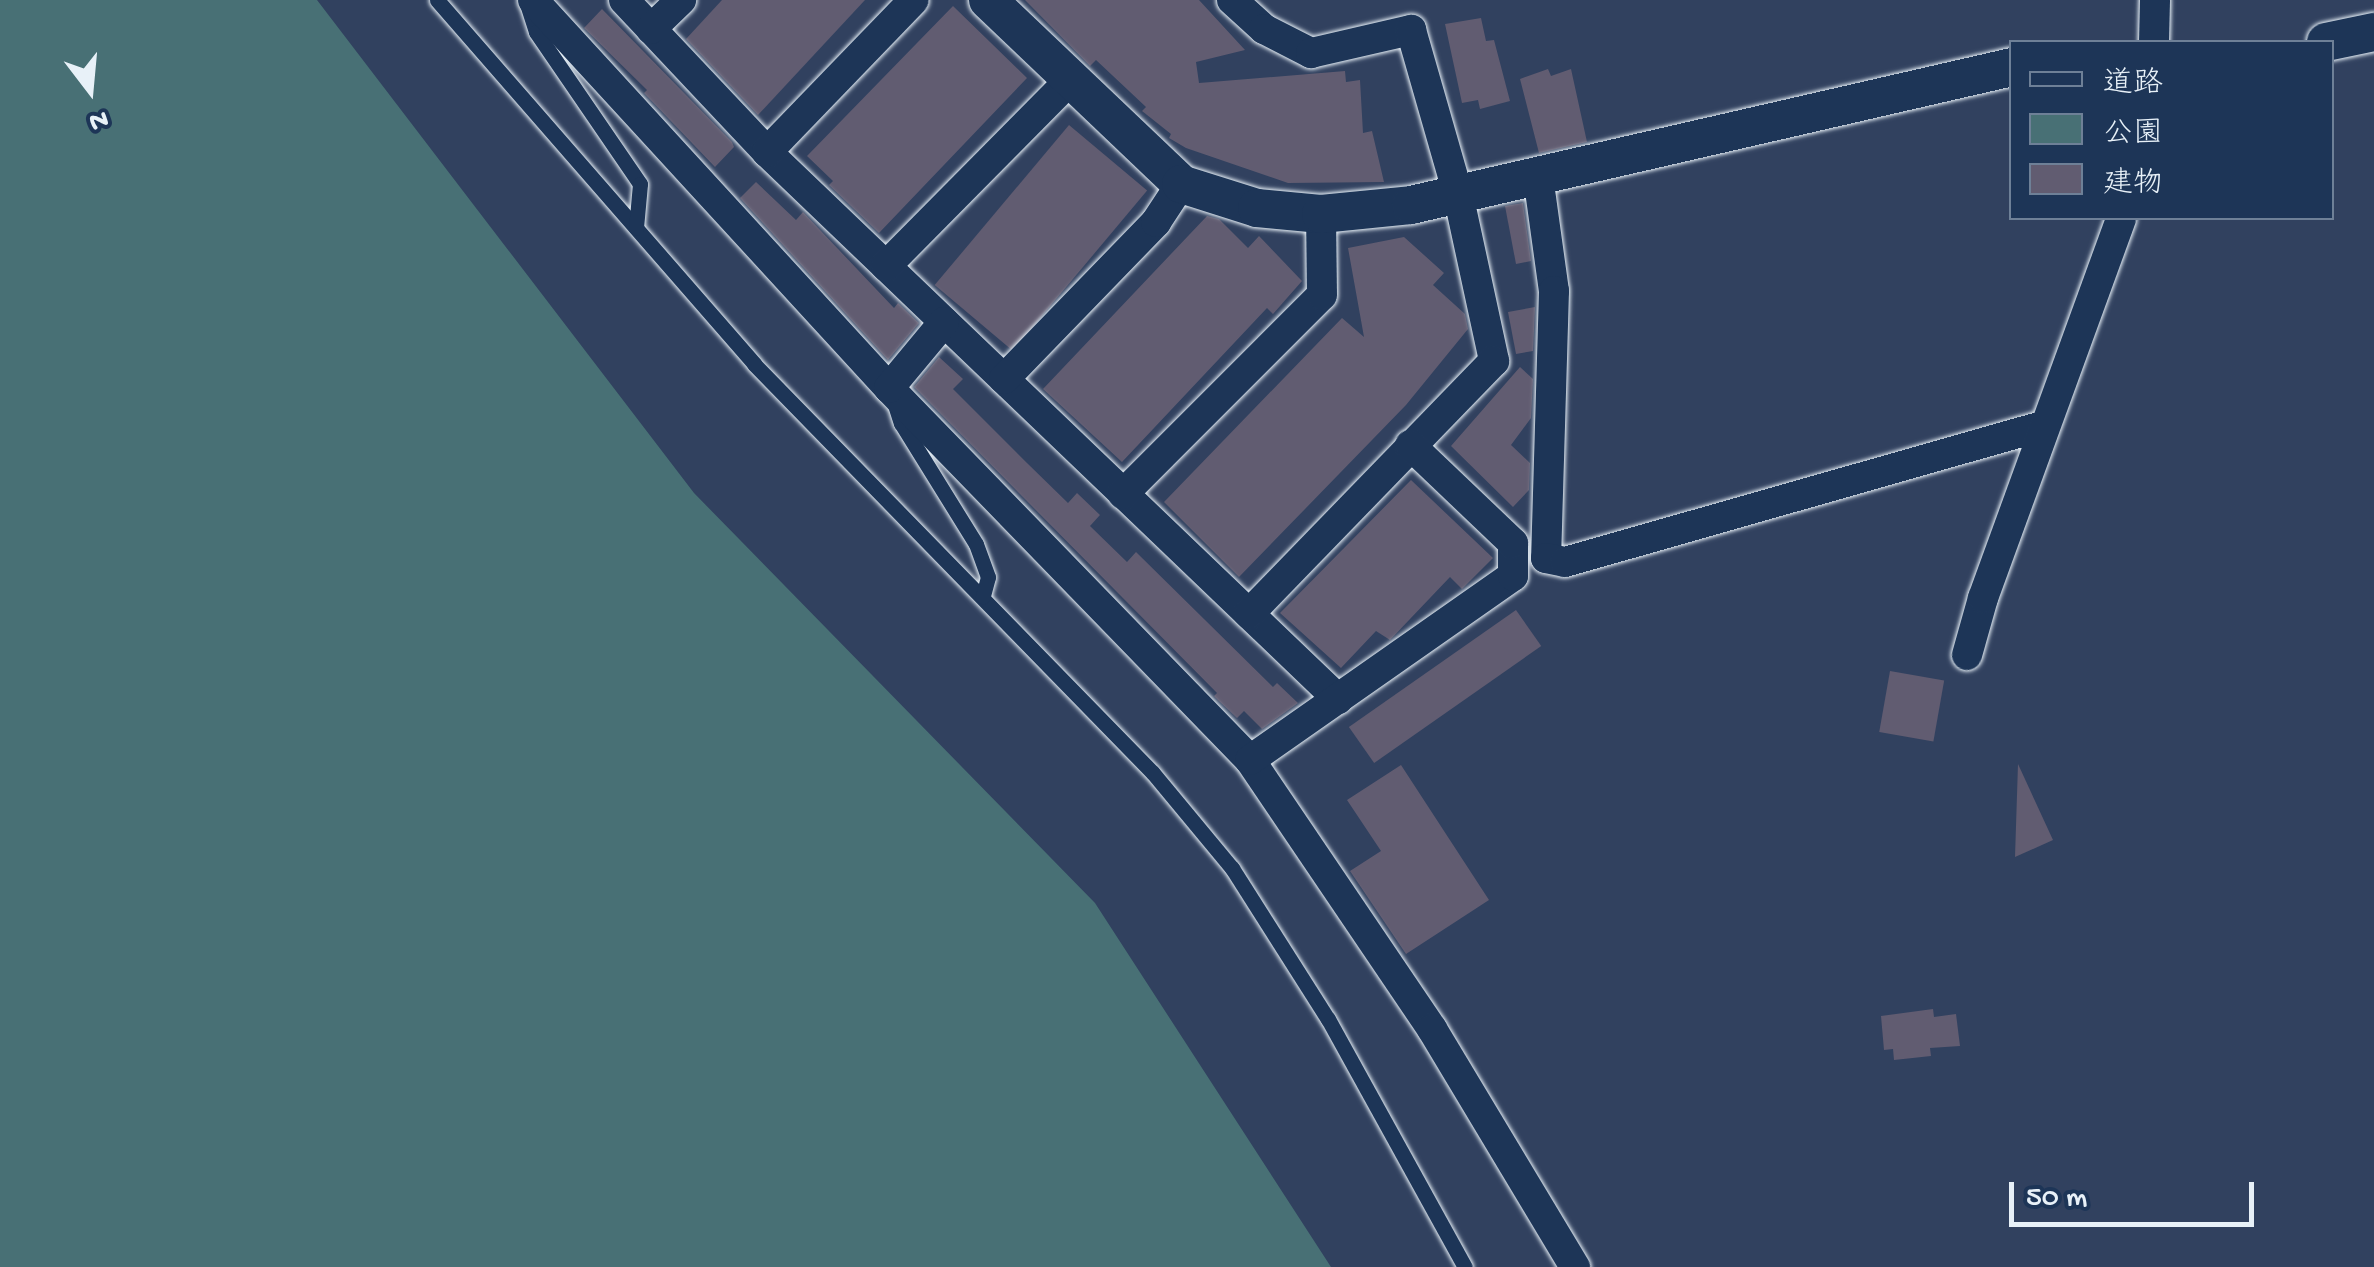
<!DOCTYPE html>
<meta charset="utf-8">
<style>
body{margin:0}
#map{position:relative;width:2374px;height:1267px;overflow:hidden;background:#31415f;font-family:"Gochi Hand","Klee One",sans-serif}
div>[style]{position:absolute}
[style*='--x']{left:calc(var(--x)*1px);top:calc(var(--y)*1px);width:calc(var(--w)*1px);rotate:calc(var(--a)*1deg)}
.green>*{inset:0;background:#487075}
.building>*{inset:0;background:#615c71;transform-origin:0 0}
.roads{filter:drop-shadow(0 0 2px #e8f1f8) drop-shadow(0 0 2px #e8f1f8)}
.service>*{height:15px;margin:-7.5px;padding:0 7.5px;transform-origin:7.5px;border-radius:7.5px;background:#1d3557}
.minor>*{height:30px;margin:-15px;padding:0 15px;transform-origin:15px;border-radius:15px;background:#1d3557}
.tertiary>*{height:38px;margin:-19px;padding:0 19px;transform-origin:19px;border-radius:19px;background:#1d3557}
span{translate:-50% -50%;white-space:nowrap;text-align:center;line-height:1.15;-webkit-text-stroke:10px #1d3557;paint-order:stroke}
.legend{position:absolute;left:2009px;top:40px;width:325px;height:180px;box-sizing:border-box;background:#1d3557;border:2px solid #6e8097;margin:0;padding:12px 18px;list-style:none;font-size:30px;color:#e8f1f8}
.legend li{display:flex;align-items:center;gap:20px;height:50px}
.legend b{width:50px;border:2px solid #6e8097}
.north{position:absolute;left:40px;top:40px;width:100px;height:100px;-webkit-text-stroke:8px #1d3557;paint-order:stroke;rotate:164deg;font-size:28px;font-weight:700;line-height:40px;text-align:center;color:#e8f1f8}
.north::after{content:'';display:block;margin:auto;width:35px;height:45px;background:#e8f1f8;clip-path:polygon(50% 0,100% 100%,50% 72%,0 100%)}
.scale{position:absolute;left:2009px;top:1182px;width:245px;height:45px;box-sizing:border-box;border:5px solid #e8f1f8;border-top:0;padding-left:12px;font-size:30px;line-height:35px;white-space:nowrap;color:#e8f1f8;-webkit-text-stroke:8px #1d3557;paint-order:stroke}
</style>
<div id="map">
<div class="green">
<i style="clip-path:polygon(0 0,317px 0,694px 493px,1095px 903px,1331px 1267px,0 1267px)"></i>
</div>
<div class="building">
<i style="clip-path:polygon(722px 0,865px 0,758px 115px,686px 39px)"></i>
<i style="clip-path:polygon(1025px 0,1199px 0,1245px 50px,1196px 62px,1199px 83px,1345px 71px,1346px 82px,1360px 80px,1363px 133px,1372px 131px,1384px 182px,1288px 183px,1186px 148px,1169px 138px,1171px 134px,1142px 111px,1146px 107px,1096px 60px,1090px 66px)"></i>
<i style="clip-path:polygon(953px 6px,1027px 78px,879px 233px,829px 185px,833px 181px,807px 156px)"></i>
<i style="clip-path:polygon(602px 9px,732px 142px,734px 147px,715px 167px,644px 93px,647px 90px,584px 28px)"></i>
<i style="clip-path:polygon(1481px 18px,1486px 41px,1494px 40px,1510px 101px,1480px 109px,1478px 100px,1462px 103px,1445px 24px)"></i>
<i style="clip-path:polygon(1548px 69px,1551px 76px,1571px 69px,1587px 142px,1539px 153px,1520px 79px)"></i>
<i style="left:1069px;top:125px;width:102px;height:209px;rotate:40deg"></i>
<i style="clip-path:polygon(756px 182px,796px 220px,803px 212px,894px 308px,898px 303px,919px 323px,888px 360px,740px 198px)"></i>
<i style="clip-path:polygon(1523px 203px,1531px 261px,1516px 264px,1505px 206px)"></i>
<i style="clip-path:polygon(1207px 216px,1219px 219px,1248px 248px,1259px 236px,1302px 281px,1273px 314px,1267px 308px,1122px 462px,1043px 389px)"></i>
<i style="clip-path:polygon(1404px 237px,1444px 273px,1433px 285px,1465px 314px,1468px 329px,1406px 405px,1239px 577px,1164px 502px,1342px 318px,1364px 337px,1348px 248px)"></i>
<i style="clip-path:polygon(1535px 307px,1533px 351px,1516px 354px,1508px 312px)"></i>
<i style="clip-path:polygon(939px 357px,963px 379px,953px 389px,1027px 463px,1068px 503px,1077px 493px,1100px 515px,1090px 526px,1127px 562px,1136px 552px,1273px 687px,1277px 683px,1298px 703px,1262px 729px,1244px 711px,1237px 718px,1220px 702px,1214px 696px,1217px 693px,914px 387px)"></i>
<i style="clip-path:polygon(1520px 367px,1533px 379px,1531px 418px,1511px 445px,1530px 463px,1529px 490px,1513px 507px,1451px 446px)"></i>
<i style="clip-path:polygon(1411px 480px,1493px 558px,1462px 589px,1450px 577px,1390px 640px,1376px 631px,1341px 668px,1280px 613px)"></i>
<i style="left:1516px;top:610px;width:44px;height:204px;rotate:55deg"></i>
<i style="left:1890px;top:671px;width:55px;height:62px;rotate:10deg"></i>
<i style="clip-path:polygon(2018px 764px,2053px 840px,2015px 857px)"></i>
<i style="clip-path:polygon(1401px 765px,1489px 900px,1406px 954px,1350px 871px,1381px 851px,1347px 800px)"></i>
<i style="clip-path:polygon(1933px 1009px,1934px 1017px,1956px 1014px,1960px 1046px,1930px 1048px,1931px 1056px,1894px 1060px,1893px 1049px,1884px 1050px,1881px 1016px)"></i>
</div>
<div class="roads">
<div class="service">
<i style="--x:437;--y:0;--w:483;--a:48.9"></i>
<i style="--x:754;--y:364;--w:571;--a:45.71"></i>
<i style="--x:1153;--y:773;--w:124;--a:50.3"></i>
<i style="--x:1232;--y:868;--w:179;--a:57.6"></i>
<i style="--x:1328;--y:1019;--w:283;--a:61.1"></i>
<i style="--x:527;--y:4;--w:29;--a:72"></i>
<i style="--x:536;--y:32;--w:184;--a:55.6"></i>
<i style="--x:640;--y:184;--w:44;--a:95.2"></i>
<i style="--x:895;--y:405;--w:19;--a:72"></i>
<i style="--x:901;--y:423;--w:142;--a:58.2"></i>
<i style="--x:976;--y:544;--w:35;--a:70"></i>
<i style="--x:988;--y:577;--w:20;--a:105"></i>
</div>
<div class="minor">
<i style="--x:533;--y:0;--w:527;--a:47.46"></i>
<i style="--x:889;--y:388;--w:518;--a:45.86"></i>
<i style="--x:1250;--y:760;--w:325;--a:55.9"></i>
<i style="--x:1432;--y:1029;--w:278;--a:59"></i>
<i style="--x:624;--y:0;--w:209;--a:46.7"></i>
<i style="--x:767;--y:152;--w:791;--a:43.77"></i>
<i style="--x:1232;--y:0;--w:43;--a:42.2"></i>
<i style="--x:1264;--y:29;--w:53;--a:27.1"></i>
<i style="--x:1311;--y:53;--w:103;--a:-13"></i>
<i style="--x:1411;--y:30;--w:171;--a:74"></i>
<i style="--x:1458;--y:194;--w:171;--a:77.8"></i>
<i style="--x:1494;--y:361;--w:352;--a:134.1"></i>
<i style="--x:651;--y:29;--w:42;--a:-44"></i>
<i style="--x:2154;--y:42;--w:42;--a:-88.6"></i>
<i style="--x:767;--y:152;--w:211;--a:-46"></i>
<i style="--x:1538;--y:176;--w:116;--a:82.1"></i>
<i style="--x:1554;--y:291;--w:267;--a:91.7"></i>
<i style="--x:1546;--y:558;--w:19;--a:12"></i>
<i style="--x:1565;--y:562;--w:498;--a:-15.9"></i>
<i style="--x:886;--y:266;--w:263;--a:-45.3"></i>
<i style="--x:1004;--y:379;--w:219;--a:-45.9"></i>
<i style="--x:1156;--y:222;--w:45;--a:-56.7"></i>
<i style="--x:889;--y:388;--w:86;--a:-50.2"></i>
<i style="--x:1123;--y:494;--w:281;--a:-45"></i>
<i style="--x:1322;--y:295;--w:81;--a:-90.7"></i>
<i style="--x:1967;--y:655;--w:59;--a:-74.3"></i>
<i style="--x:1983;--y:598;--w:404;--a:-70"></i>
<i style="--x:1250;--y:760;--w:321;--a:-35"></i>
<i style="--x:1513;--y:576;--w:33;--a:-90"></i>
<i style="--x:1513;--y:543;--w:142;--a:-136.4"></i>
</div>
<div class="tertiary">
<i style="--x:988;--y:0;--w:267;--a:43.6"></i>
<i style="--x:1181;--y:184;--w:80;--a:17.5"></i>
<i style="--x:1257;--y:208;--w:64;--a:5.4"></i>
<i style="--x:1321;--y:214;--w:90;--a:-5.7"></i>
<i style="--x:1411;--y:205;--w:617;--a:-12.93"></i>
<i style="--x:2326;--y:42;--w:49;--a:-11.8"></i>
</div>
</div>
<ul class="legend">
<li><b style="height:12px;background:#1d3557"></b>道路</li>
<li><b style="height:28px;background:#487075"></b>公園</li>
<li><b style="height:28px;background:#615c71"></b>建物</li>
</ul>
<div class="north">N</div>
<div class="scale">50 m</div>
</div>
